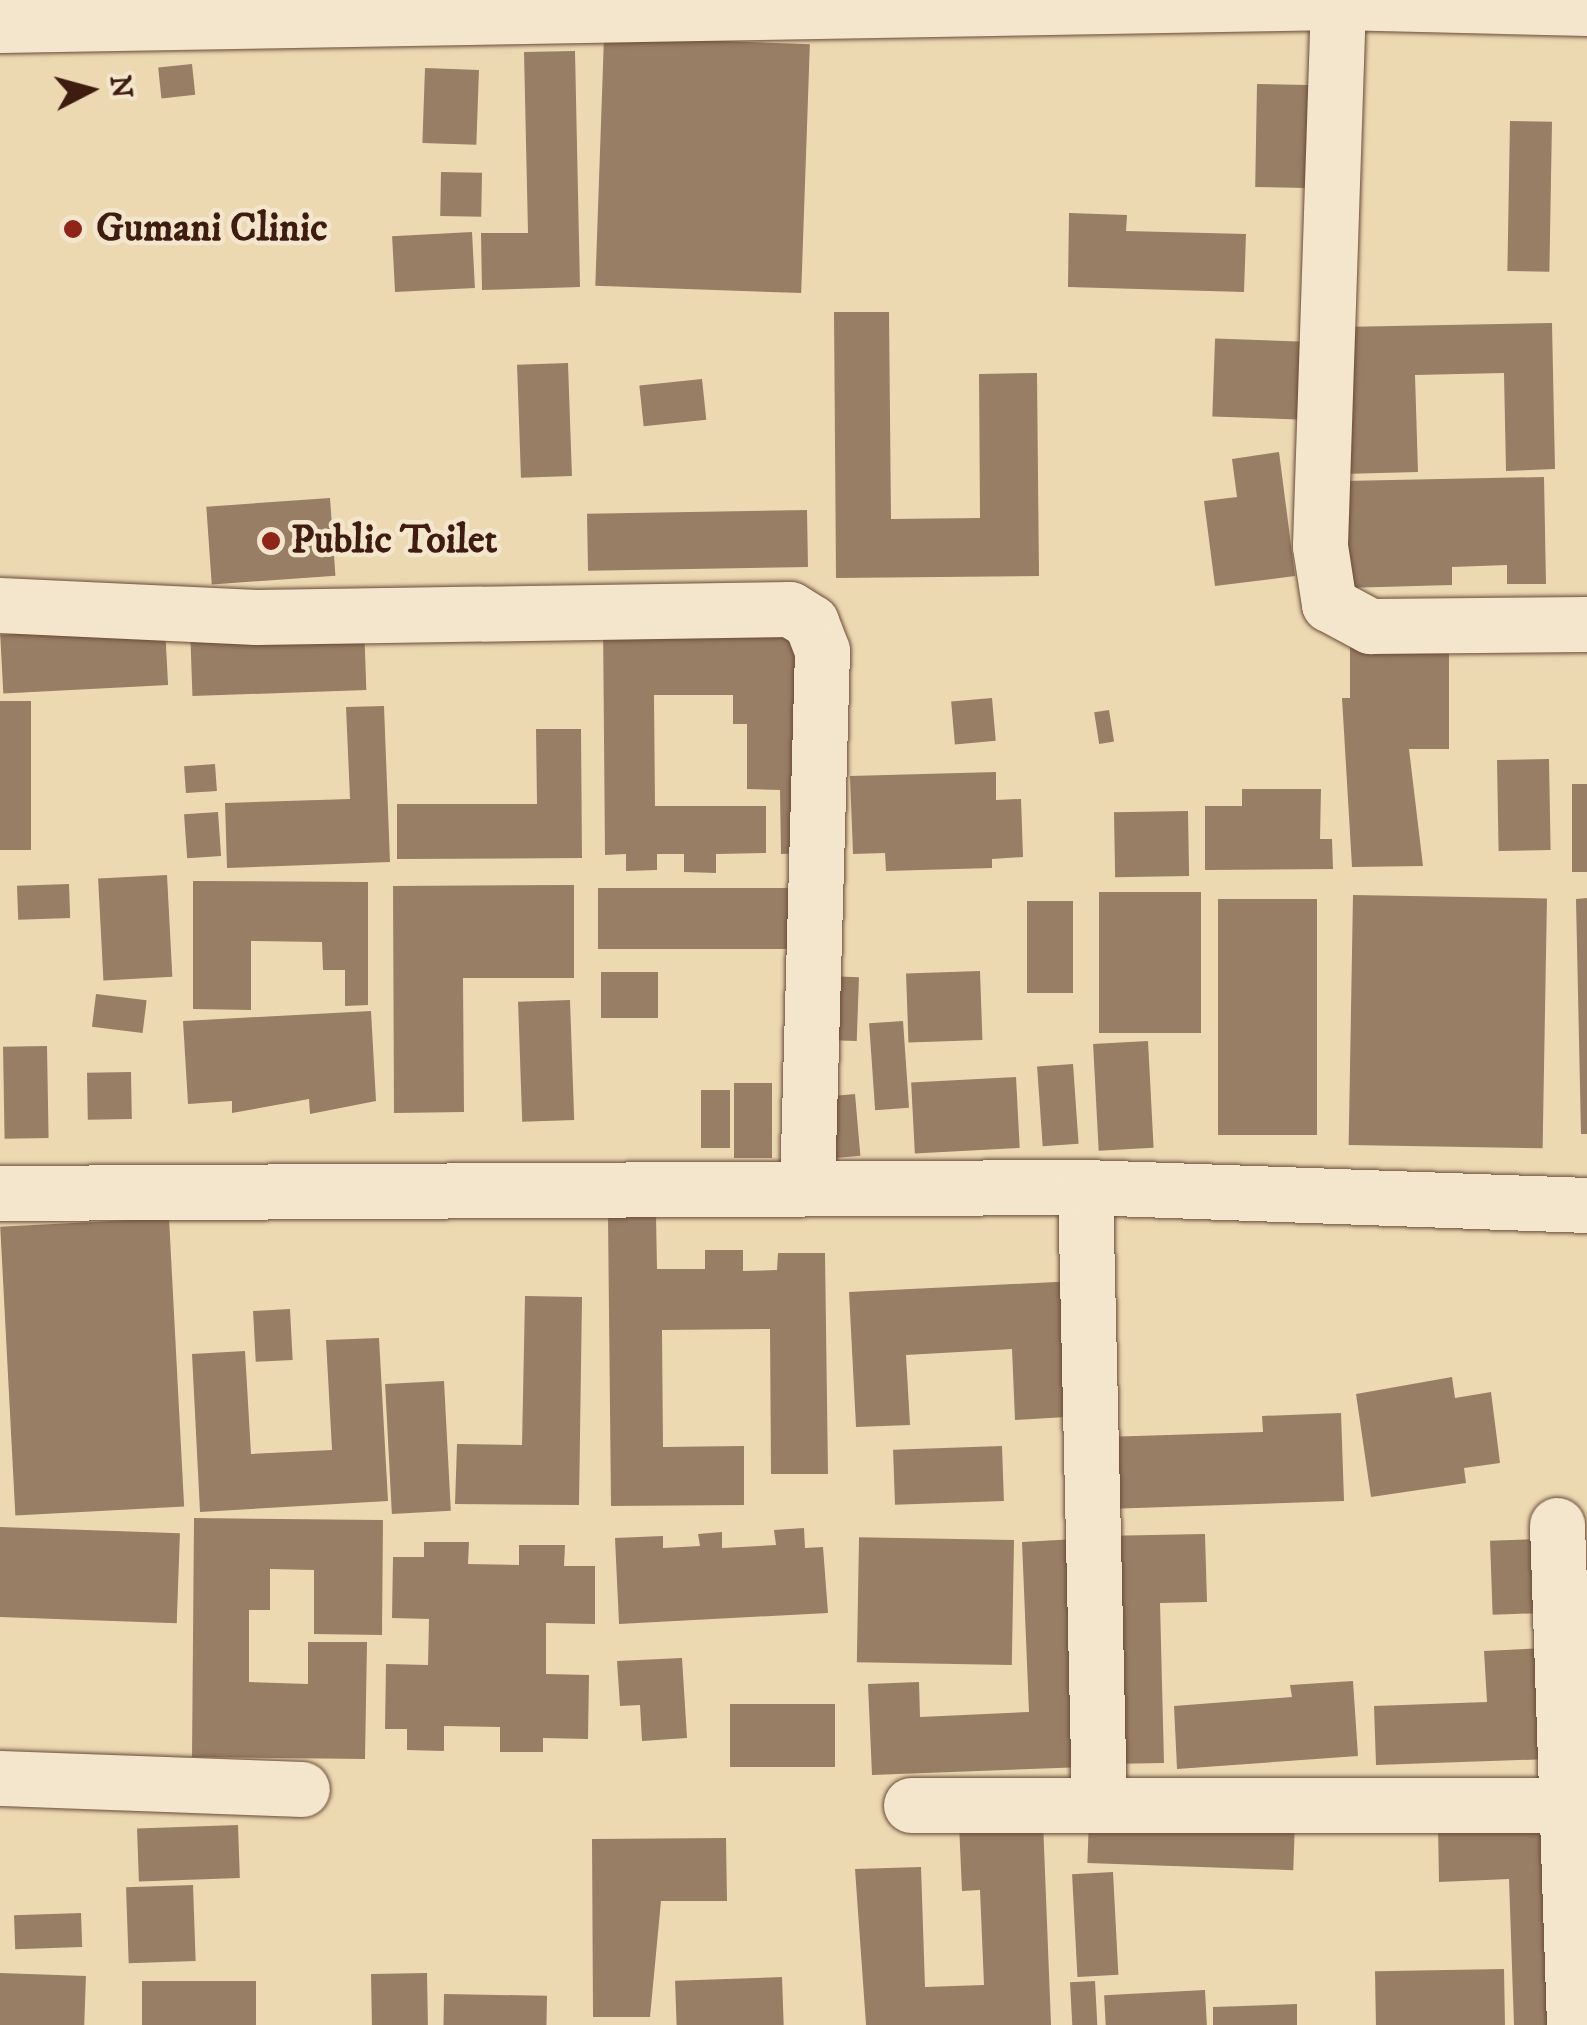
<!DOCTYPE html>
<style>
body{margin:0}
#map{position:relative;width:1587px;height:2025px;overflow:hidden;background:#ecd9b2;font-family:"IM FELL DW Pica",serif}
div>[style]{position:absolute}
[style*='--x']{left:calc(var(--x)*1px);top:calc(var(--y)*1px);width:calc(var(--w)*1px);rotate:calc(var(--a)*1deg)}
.building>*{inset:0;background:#987e64;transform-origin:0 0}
.roads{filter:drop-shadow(0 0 2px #6a4b38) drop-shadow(0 0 2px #6a4b38)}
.minor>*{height:55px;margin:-27.5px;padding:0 27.5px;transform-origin:27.5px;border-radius:27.5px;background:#f3e6cd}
.dots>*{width:28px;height:28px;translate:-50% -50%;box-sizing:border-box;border:5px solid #f3e6cd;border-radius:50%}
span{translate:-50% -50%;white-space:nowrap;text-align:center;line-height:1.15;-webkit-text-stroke:9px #f3e6cd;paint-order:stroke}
.poi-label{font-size:40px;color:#3e1c0f;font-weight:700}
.left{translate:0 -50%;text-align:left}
.north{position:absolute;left:40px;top:40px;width:100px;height:100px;-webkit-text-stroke:8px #f3e6cd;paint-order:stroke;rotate:84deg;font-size:28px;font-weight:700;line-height:40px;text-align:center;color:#3e1c0f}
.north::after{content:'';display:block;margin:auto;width:35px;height:45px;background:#3e1c0f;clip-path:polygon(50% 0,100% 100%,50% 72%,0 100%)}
</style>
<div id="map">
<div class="building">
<i style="left:604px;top:37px;width:206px;height:249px;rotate:2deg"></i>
<i style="clip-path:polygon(575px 51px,580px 287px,482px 290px,481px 233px,528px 233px,524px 52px)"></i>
<i style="left:192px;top:64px;width:31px;height:34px;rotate:84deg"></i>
<i style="left:425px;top:68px;width:54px;height:75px;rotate:2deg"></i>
<i style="left:1257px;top:84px;width:52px;height:103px;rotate:1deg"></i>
<i style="left:1510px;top:121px;width:42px;height:150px;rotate:1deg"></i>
<i style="left:441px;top:172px;width:41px;height:44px;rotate:1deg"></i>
<i style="clip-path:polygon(1069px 213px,1127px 215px,1126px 231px,1246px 234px,1244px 292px,1068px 287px)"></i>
<i style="left:472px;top:232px;width:56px;height:80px;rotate:87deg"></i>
<i style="clip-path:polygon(834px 312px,889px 312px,891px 519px,980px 518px,979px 374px,1037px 373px,1039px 576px,836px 578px)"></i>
<i style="clip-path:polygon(1552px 323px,1555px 469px,1506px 471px,1504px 373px,1415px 375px,1418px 472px,1342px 474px,1339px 327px)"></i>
<i style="left:1313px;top:342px;width:78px;height:98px;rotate:92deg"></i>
<i style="left:568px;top:363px;width:113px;height:51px;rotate:88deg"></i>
<i style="left:702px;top:379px;width:41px;height:63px;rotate:84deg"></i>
<i style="clip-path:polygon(1279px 452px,1295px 576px,1215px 586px,1204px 501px,1237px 497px,1232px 459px)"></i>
<i style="clip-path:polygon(1544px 477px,1546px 584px,1507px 584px,1507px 565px,1452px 567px,1452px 585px,1345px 588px,1343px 481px)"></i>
<i style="left:330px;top:498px;width:78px;height:124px;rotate:86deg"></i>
<i style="left:807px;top:510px;width:57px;height:220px;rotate:89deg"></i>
<i style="clip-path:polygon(603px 621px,802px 621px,802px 853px,781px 854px,780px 790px,747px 789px,747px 724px,733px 724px,733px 695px,654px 695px,655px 806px,766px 806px,766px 853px,716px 854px,716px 873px,684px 872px,684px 854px,657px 854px,657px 870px,626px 871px,626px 854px,605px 855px)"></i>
<i style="left:364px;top:623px;width:67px;height:174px;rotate:88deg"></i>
<i style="left:165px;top:626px;width:59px;height:165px;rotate:87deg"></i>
<i style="clip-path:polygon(1350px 638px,1449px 652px,1449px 749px,1409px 749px,1423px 866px,1352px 867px,1342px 698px,1350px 698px)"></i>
<i style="left:992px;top:698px;width:43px;height:41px;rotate:85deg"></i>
<i style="left:0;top:701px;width:31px;height:149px"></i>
<i style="clip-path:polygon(384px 706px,390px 862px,227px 868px,225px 803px,350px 799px,346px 707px)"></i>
<i style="left:1109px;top:710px;width:32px;height:15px;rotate:81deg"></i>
<i style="clip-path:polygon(536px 729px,581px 729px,582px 858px,397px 859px,397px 804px,537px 804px)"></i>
<i style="left:1549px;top:759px;width:91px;height:52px;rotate:89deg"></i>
<i style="left:215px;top:764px;width:27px;height:31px;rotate:86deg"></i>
<i style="clip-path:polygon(996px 772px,996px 800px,1021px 799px,1023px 857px,992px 859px,992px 868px,886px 871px,885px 853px,853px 854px,850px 776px)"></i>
<i style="left:1587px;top:784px;width:88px;height:15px;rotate:90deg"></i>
<i style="clip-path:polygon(1242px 789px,1321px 789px,1320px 839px,1332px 839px,1333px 869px,1205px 870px,1205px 806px,1242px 806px)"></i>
<i style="left:1188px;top:811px;width:65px;height:74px;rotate:89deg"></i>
<i style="left:218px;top:812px;width:44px;height:34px;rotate:86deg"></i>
<i style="left:167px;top:875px;width:102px;height:69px;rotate:87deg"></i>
<i style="clip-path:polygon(193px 881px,368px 882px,368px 1005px,345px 1006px,345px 970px,323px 970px,322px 942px,251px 941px,251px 1010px,193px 1009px)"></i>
<i style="left:69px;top:884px;width:34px;height:52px;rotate:88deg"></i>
<i style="clip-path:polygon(574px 885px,574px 978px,463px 978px,464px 1112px,394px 1113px,393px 886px)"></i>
<i style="left:598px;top:888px;width:197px;height:61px"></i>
<i style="left:1201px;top:892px;width:141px;height:102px;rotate:90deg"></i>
<i style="left:1353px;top:895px;width:194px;height:250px;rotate:1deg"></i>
<i style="clip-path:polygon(1587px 898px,1587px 1134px,1581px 1134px,1576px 899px)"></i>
<i style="left:1218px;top:899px;width:99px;height:236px"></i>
<i style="left:1027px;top:901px;width:46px;height:92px"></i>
<i style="left:980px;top:971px;width:69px;height:74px;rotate:88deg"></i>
<i style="left:601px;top:972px;width:57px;height:46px"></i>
<i style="left:826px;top:976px;width:33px;height:64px;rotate:2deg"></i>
<i style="left:96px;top:994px;width:51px;height:33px;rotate:7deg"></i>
<i style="left:570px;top:1000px;width:120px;height:52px;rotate:88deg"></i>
<i style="clip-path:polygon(371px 1011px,376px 1101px,310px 1114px,309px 1099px,232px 1113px,232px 1101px,188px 1104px,183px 1021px)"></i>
<i style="left:903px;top:1021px;width:87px;height:34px;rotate:86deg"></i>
<i style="left:1148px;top:1041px;width:107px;height:55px;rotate:87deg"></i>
<i style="left:47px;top:1046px;width:92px;height:44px;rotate:89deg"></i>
<i style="left:1073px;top:1064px;width:80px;height:36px;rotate:86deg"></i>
<i style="left:131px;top:1072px;width:47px;height:44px;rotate:89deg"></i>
<i style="left:1016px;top:1077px;width:71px;height:105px;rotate:87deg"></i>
<i style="left:734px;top:1083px;width:38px;height:75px"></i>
<i style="left:701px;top:1090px;width:29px;height:58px"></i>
<i style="left:855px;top:1094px;width:62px;height:39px;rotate:85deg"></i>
<i style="clip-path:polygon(608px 1216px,656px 1216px,657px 1269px,705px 1269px,705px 1250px,743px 1250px,743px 1271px,777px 1270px,778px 1253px,825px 1253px,828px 1474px,771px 1474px,770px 1329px,662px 1330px,663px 1447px,744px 1446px,744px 1505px,611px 1506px)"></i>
<i style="left:169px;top:1218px;width:289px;height:169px;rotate:87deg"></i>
<i style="clip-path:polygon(1076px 1281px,1083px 1416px,1015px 1420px,1012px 1349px,906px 1355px,910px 1425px,856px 1427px,849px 1292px)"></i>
<i style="clip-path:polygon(525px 1296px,582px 1297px,579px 1505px,455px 1504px,457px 1444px,522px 1445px)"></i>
<i style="left:290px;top:1309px;width:51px;height:37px;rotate:87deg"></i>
<i style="clip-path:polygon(379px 1338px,388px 1501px,200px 1512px,192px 1354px,245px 1351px,251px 1454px,332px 1450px,326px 1340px)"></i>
<i style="clip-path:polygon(1452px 1377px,1455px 1398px,1491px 1392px,1500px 1463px,1464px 1468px,1466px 1483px,1371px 1497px,1356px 1394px)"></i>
<i style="left:444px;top:1381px;width:130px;height:59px;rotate:87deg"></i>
<i style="clip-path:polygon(1341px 1413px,1344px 1501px,1106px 1509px,1104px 1437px,1263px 1432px,1262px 1416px)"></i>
<i style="left:1002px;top:1446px;width:55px;height:109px;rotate:88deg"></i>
<i style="clip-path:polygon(194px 1518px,383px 1520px,382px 1635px,314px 1634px,314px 1570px,270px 1569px,270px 1610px,249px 1610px,249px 1682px,308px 1684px,308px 1642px,367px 1642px,365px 1759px,192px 1757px)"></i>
<i style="left:0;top:1527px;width:180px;height:90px;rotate:2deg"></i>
<i style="clip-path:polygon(804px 1528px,805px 1548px,823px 1547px,828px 1613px,619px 1624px,615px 1538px,663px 1536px,663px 1548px,700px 1546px,698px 1534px,722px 1532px,722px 1548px,776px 1545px,774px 1530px)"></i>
<i style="clip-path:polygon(1205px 1534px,1207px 1602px,1160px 1603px,1164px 1763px,1107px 1764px,1101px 1536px)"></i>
<i style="clip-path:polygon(1076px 1539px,1085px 1767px,872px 1775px,868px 1684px,919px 1682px,920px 1717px,1029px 1712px,1022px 1542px)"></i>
<i style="left:1541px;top:1539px;width:74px;height:51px;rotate:88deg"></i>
<i style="left:1014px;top:1540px;width:125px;height:155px;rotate:91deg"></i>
<i style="clip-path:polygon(424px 1542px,469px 1542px,468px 1564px,519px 1565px,519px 1545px,565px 1545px,564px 1566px,595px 1566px,595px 1624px,546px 1623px,546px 1674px,589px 1675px,588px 1739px,543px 1738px,543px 1752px,500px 1752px,500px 1727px,444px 1726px,444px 1751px,407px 1750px,407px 1729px,385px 1729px,386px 1664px,428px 1665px,429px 1619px,392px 1618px,393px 1557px,424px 1557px)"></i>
<i style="clip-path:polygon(1546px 1648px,1550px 1759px,1376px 1765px,1374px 1706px,1487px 1702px,1484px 1651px)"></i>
<i style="clip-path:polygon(682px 1658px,687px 1738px,642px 1741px,640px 1705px,620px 1706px,617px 1661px)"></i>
<i style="clip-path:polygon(1353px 1681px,1358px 1756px,1177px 1769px,1174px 1706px,1292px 1697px,1290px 1685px)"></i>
<i style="left:730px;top:1704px;width:105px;height:63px"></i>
<i style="left:1089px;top:1817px;width:206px;height:46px;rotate:2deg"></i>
<i style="clip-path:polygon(1550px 1818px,1556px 2025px,1514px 2025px,1509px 1879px,1439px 1882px,1438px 1823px)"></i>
<i style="clip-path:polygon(1043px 1821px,1051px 2025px,866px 2025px,855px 1869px,921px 1867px,925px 1987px,984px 1985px,980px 1890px,962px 1891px,959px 1824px)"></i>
<i style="left:238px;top:1825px;width:53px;height:101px;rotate:88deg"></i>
<i style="clip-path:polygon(726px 1838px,727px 1901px,661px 1901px,650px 2017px,593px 2017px,592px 1839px)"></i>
<i style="left:1113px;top:1872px;width:103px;height:41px;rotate:87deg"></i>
<i style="left:193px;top:1885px;width:76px;height:67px;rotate:88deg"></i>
<i style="left:81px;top:1913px;width:34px;height:67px;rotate:88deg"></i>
<i style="left:1504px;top:1969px;width:56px;height:129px;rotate:89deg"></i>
<i style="left:0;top:1973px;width:86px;height:52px;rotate:2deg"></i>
<i style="left:427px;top:1973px;width:52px;height:56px;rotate:89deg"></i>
<i style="left:782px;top:1977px;width:48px;height:107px;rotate:88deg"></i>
<i style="left:142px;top:1981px;width:114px;height:44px"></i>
<i style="left:1095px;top:1981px;width:44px;height:25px;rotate:87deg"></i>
<i style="left:1205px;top:1990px;width:35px;height:101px;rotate:87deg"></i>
<i style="left:444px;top:1994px;width:103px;height:31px;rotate:1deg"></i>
<i style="clip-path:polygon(1297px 2004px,1297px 2025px,1213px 2025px,1213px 2007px)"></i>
</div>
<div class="roads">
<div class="minor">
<i style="--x:1338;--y:2;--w:544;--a:91.9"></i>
<i style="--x:1320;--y:546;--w:59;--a:81.2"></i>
<i style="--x:1329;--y:604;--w:47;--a:28.2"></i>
<i style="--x:1370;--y:626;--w:217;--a:-0.5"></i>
<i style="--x:0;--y:25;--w:1338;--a:-0.98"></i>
<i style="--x:1338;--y:2;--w:249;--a:1.4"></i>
<i style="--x:0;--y:605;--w:256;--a:2.7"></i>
<i style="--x:256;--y:617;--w:534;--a:-0.86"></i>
<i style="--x:790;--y:609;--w:25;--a:32"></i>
<i style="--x:811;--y:622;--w:31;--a:69"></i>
<i style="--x:822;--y:651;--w:536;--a:91.6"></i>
<i style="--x:1085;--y:1187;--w:617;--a:88.7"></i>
<i style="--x:0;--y:1193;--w:1085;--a:-0.32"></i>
<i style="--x:1085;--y:1187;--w:502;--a:2.05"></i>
<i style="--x:1557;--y:1525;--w:500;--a:88.05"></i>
<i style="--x:0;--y:1778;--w:302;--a:2.1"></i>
<i style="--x:911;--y:1805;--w:658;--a:0"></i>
</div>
</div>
<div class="dots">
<i style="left:73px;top:229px;background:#8f2418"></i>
<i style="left:271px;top:541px;background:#8f2418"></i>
</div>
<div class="poi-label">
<span class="left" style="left:96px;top:229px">Gumani Clinic</span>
<span class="left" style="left:291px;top:541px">Public Toilet</span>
</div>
<div class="north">N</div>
</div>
